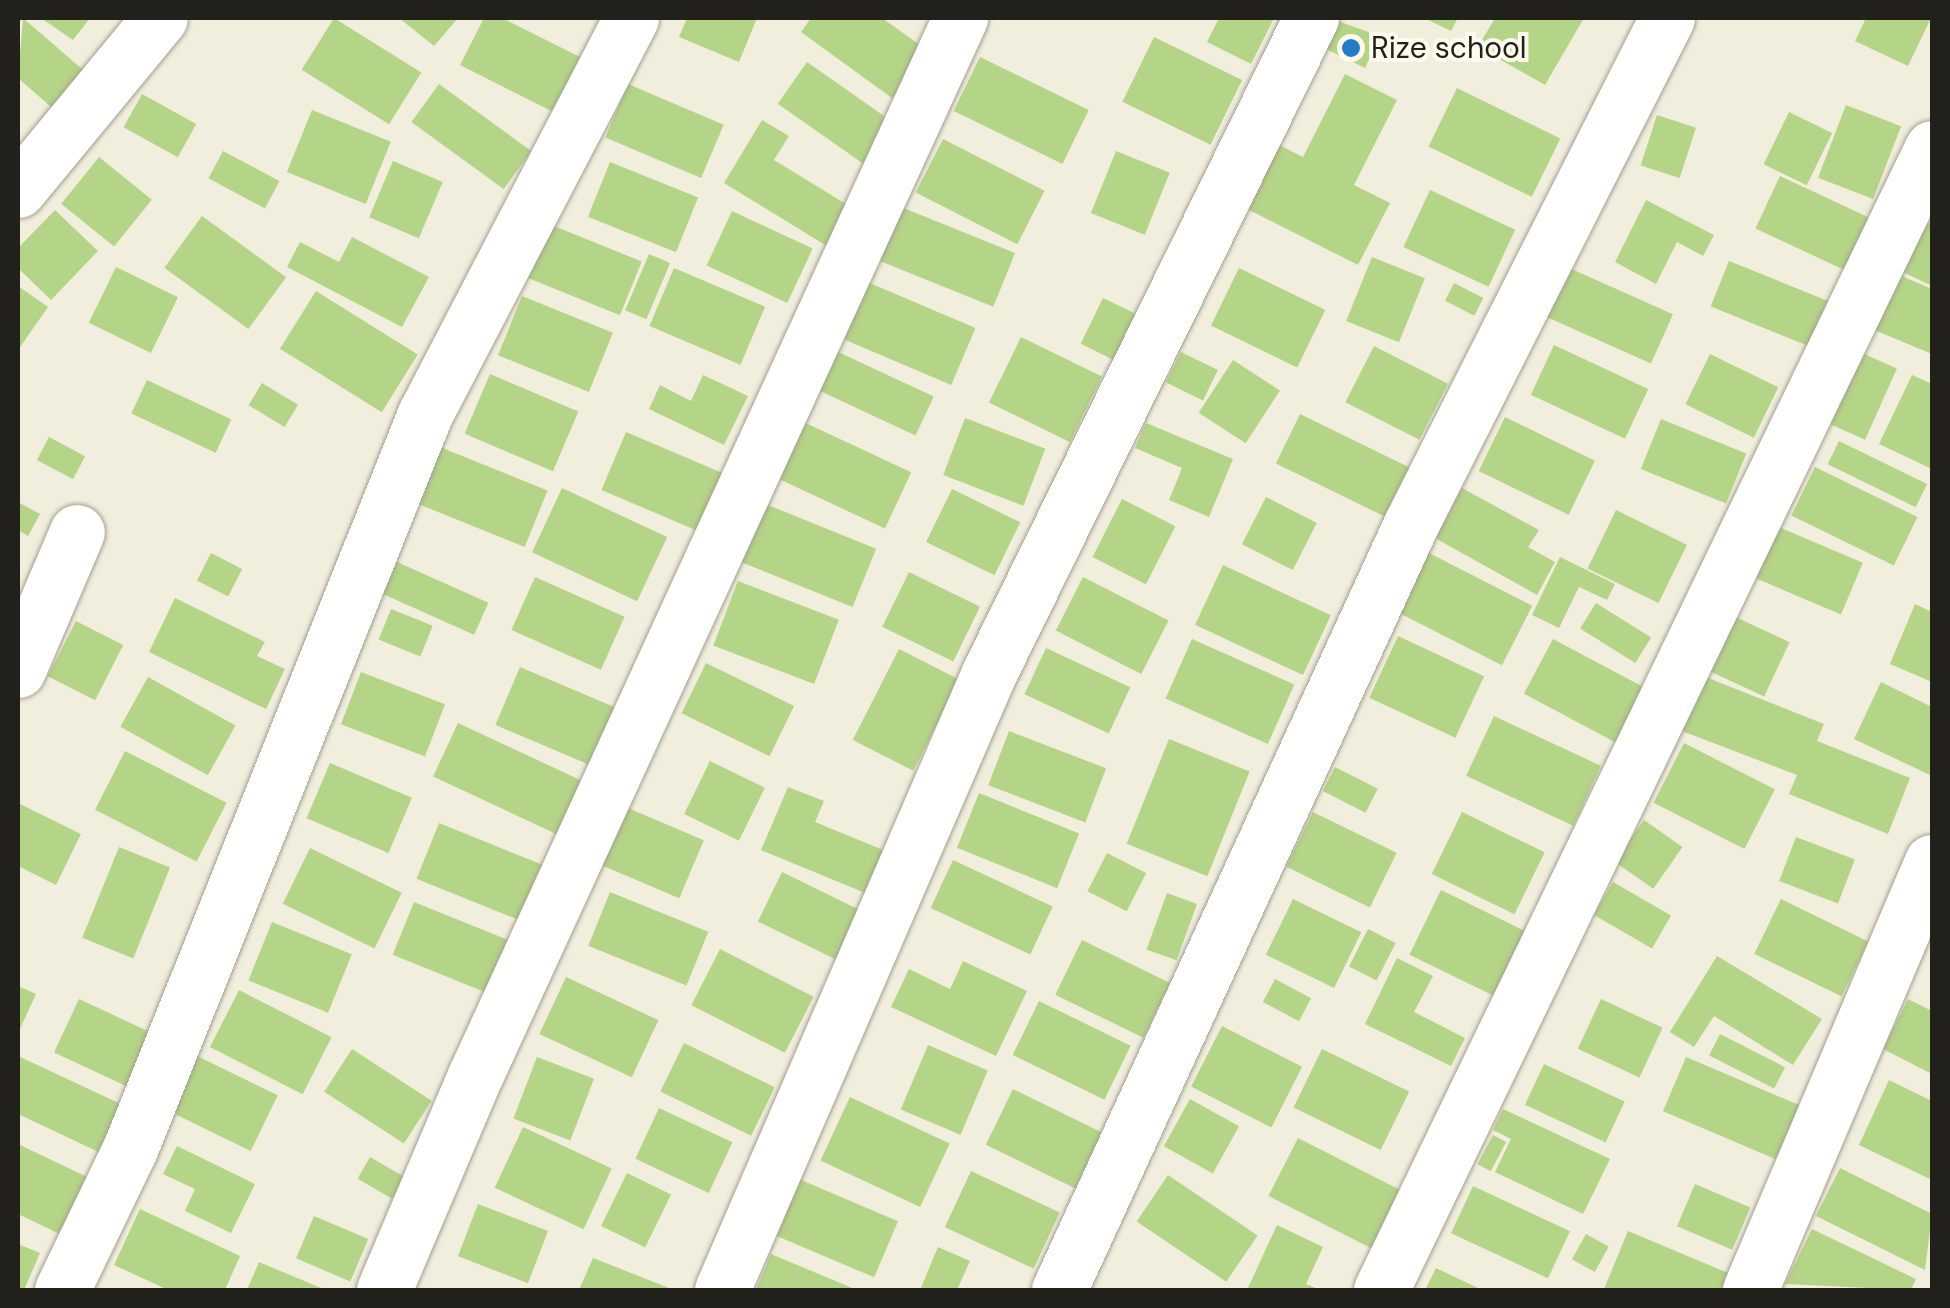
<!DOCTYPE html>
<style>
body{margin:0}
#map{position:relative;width:1950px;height:1308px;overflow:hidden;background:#f2eedd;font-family:"DM Sans",sans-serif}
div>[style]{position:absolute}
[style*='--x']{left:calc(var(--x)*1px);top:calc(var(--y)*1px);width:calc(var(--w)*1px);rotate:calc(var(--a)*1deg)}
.building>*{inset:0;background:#b4d487;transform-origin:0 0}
.roads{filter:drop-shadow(0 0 2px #a39f8f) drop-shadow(0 0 2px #a39f8f)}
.minor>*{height:55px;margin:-27.5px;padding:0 27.5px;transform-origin:27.5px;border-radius:27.5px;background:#fff}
.dots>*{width:28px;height:28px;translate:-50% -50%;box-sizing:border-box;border:5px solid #fefbee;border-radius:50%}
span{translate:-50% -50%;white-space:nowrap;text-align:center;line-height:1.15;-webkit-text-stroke:8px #fefbee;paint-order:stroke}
.poi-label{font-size:30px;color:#21201a}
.left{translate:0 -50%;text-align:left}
.frame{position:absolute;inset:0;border:20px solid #21201a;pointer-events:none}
</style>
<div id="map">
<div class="building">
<i style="clip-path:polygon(23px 18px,90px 76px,58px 113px,18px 78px)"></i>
<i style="clip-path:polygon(41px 18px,90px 18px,73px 40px)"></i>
<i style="left:334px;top:18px;width:103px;height:61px;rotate:32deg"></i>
<i style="clip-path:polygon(399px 18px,458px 18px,434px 46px)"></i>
<i style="clip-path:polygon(484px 18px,502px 18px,584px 59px,557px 114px,460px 65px)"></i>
<i style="clip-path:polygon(687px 18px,757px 18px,739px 62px,679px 37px)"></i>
<i style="clip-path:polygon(811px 18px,882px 18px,927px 50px,892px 98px,801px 32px)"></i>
<i style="clip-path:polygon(1219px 18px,1274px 18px,1251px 64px,1207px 42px)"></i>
<i style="clip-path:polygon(1329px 18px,1380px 36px,1365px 68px,1316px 44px)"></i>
<i style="clip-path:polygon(1424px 18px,1458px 18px,1451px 31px)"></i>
<i style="clip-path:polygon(1495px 18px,1584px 18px,1545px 85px,1478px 47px)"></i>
<i style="clip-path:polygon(1866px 18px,1931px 18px,1908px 66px,1855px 41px)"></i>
<i style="left:1154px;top:37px;width:98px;height:72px;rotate:26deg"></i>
<i style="left:980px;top:57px;width:121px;height:60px;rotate:26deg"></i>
<i style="left:807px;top:62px;width:108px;height:51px;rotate:35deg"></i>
<i style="clip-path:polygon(1345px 74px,1397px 100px,1354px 185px,1390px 203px,1358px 265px,1245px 208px,1277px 144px,1303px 157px)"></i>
<i style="left:439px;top:84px;width:114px;height:47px;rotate:36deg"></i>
<i style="left:628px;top:84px;width:104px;height:58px;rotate:23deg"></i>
<i style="left:1457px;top:88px;width:115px;height:65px;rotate:26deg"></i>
<i style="left:142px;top:94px;width:62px;height:38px;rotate:29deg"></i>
<i style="left:1846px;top:105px;width:59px;height:78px;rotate:21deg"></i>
<i style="left:312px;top:110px;width:85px;height:67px;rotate:22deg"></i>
<i style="left:1789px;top:112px;width:48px;height:58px;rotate:26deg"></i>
<i style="left:1657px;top:115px;width:41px;height:53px;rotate:18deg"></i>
<i style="clip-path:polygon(762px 120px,789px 136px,774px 160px,854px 209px,830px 248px,724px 183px)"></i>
<i style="left:943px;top:139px;width:114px;height:60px;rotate:27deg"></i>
<i style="left:223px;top:151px;width:64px;height:31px;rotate:28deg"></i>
<i style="left:1116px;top:151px;width:58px;height:67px;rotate:22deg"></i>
<i style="left:99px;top:157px;width:68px;height:60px;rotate:39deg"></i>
<i style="left:393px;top:161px;width:54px;height:61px;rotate:23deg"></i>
<i style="left:610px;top:162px;width:95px;height:59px;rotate:22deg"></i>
<i style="left:1780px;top:176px;width:111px;height:58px;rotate:25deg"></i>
<i style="left:1430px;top:190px;width:94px;height:63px;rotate:25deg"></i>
<i style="clip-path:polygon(1646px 200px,1714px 235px,1703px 256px,1677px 242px,1656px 284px,1615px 262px)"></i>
<i style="left:901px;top:207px;width:123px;height:58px;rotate:22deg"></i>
<i style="clip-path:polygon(55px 210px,98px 251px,51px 300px,18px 268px,18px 248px)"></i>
<i style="left:732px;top:211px;width:89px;height:60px;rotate:25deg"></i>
<i style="left:202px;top:216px;width:104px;height:64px;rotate:36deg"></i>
<i style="clip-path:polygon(1926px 223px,1932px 225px,1932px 286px,1903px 272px)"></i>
<i style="left:549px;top:224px;width:100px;height:58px;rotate:22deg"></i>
<i style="clip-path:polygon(352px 237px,429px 277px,402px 327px,287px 267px,300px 242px,339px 262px)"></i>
<i style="left:649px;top:254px;width:23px;height:61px;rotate:23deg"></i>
<i style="left:1372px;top:257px;width:57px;height:69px;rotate:22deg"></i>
<i style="left:1729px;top:261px;width:128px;height:49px;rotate:22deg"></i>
<i style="clip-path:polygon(1878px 266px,1932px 289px,1932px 354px,1855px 322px)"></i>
<i style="left:116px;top:267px;width:69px;height:62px;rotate:26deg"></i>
<i style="left:1567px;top:267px;width:116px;height:54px;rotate:24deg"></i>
<i style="left:674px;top:268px;width:99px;height:63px;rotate:23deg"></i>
<i style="left:1239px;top:268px;width:96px;height:64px;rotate:26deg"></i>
<i style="left:865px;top:281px;width:120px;height:62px;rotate:23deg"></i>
<i style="left:1454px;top:283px;width:33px;height:20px;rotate:27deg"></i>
<i style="clip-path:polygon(18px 286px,48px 307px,18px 350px)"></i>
<i style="left:316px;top:291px;width:120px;height:68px;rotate:32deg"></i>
<i style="left:522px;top:296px;width:98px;height:64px;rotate:22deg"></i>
<i style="left:1103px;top:298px;width:43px;height:51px;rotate:26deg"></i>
<i style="left:1021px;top:337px;width:90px;height:73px;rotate:26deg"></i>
<i style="left:1554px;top:345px;width:104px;height:55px;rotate:25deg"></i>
<i style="left:1374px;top:346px;width:83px;height:63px;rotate:27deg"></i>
<i style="left:1853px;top:349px;width:48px;height:78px;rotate:24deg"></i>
<i style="left:834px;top:350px;width:110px;height:43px;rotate:25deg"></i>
<i style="left:1181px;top:352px;width:41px;height:34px;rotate:26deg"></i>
<i style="left:1710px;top:354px;width:76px;height:56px;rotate:26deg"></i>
<i style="left:1233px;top:360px;width:56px;height:63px;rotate:33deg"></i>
<i style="left:490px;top:374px;width:96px;height:65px;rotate:23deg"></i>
<i style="clip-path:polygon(703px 375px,748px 396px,724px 445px,649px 409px,660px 385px,691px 401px)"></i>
<i style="clip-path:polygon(1912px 375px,1932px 384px,1932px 469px,1879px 444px)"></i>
<i style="left:147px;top:380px;width:93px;height:37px;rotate:25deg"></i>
<i style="left:262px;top:383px;width:42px;height:26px;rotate:31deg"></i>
<i style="left:1300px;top:414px;width:131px;height:55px;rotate:26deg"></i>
<i style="left:1505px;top:417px;width:100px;height:60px;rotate:26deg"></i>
<i style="left:965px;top:418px;width:86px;height:61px;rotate:21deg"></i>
<i style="left:797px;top:419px;width:126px;height:62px;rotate:25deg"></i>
<i style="left:1661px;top:419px;width:92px;height:54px;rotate:22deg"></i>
<i style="clip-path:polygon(1146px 423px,1233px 459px,1209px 517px,1169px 500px,1182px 468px,1135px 448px)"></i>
<i style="left:626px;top:432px;width:108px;height:63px;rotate:23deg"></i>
<i style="left:49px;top:437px;width:41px;height:26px;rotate:28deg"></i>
<i style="left:1839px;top:441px;width:98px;height:26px;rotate:26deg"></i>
<i style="left:440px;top:447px;width:116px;height:61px;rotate:22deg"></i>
<i style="left:1815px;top:467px;width:114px;height:54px;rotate:26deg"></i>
<i style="left:562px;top:488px;width:116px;height:71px;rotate:25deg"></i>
<i style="clip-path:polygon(1462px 488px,1539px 530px,1528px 547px,1555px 562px,1537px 595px,1435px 538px)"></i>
<i style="left:952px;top:489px;width:76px;height:59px;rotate:26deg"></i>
<i style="left:1266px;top:497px;width:57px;height:53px;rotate:27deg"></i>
<i style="left:1122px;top:499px;width:60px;height:65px;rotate:27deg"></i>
<i style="clip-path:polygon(18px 502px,40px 514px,28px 536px,18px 530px)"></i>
<i style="left:763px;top:503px;width:122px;height:63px;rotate:22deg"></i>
<i style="left:1616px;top:510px;width:79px;height:65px;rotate:26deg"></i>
<i style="left:1769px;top:523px;width:102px;height:56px;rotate:23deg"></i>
<i style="left:211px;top:553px;width:35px;height:31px;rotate:27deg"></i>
<i style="left:1429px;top:553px;width:116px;height:67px;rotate:27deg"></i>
<i style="clip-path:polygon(1560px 557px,1615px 584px,1607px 600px,1579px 587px,1559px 628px,1532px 615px)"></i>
<i style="left:397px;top:562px;width:100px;height:35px;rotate:24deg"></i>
<i style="left:1223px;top:565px;width:119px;height:66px;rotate:25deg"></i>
<i style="left:909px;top:572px;width:79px;height:61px;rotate:26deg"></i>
<i style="left:535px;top:577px;width:98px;height:58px;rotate:24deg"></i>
<i style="left:1083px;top:577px;width:96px;height:60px;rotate:27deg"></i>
<i style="left:738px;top:581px;width:108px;height:69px;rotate:21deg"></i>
<i style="clip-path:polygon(175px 598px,265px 642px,257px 656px,285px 669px,266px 709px,149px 652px)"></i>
<i style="left:1596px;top:603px;width:65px;height:30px;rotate:32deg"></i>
<i style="clip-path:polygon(1915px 604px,1932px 612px,1932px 682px,1890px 664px)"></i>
<i style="left:391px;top:609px;width:45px;height:33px;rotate:22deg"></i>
<i style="left:1727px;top:613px;width:69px;height:60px;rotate:25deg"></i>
<i style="left:76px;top:621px;width:53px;height:62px;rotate:27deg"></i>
<i style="left:1398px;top:636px;width:95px;height:68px;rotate:25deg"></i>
<i style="left:1192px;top:639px;width:112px;height:65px;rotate:24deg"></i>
<i style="left:1553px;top:639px;width:104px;height:62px;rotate:28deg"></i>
<i style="left:1046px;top:648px;width:93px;height:51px;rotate:25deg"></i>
<i style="left:899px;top:649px;width:68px;height:102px;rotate:27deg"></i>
<i style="left:706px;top:663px;width:98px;height:56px;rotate:26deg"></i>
<i style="left:520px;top:667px;width:108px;height:63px;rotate:23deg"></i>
<i style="left:361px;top:672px;width:90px;height:56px;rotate:21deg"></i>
<i style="clip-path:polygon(1703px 676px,1824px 724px,1817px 741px,1910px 778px,1888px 834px,1789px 794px,1797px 775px,1682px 731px)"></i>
<i style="left:148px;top:677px;width:100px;height:57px;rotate:29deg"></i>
<i style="clip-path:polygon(1881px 682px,1932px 707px,1932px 776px,1854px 739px)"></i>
<i style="left:1494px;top:716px;width:118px;height:66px;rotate:25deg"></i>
<i style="left:458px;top:723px;width:143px;height:59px;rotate:25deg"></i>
<i style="left:1009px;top:731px;width:104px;height:58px;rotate:21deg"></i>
<i style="left:1169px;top:739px;width:87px;height:113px;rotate:22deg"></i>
<i style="left:1684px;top:743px;width:102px;height:67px;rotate:27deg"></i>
<i style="left:125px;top:751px;width:114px;height:66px;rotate:27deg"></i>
<i style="left:710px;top:761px;width:61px;height:59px;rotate:26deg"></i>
<i style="left:330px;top:763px;width:89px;height:60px;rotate:23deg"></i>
<i style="left:1335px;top:767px;width:48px;height:27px;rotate:27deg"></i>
<i style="clip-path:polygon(788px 787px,824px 801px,815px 822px,893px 854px,875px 897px,761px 850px)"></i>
<i style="left:979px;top:793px;width:108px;height:59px;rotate:22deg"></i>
<i style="clip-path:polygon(18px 803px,81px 834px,56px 885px,18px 866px)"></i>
<i style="left:621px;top:805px;width:90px;height:63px;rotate:23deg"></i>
<i style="left:1313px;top:812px;width:93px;height:61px;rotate:26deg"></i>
<i style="left:1462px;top:812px;width:92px;height:69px;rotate:26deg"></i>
<i style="left:1644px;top:820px;width:47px;height:51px;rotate:35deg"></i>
<i style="left:439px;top:823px;width:125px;height:60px;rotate:22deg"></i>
<i style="left:1796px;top:837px;width:63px;height:47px;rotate:21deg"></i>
<i style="left:119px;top:847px;width:55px;height:98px;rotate:22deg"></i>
<i style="left:310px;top:848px;width:102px;height:62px;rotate:26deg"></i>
<i style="left:1107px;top:853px;width:44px;height:43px;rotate:27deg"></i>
<i style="left:953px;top:860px;width:110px;height:53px;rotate:25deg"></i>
<i style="left:782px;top:872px;width:87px;height:55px;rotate:26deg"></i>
<i style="left:1613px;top:882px;width:67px;height:38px;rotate:30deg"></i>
<i style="left:1441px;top:890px;width:100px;height:72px;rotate:26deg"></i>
<i style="left:610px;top:892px;width:106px;height:58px;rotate:22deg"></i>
<i style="left:1167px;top:893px;width:32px;height:60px;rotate:20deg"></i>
<i style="left:1293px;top:899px;width:76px;height:62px;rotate:26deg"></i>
<i style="left:1781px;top:899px;width:97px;height:61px;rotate:26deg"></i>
<i style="left:414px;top:902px;width:112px;height:57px;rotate:22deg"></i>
<i style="left:272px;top:922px;width:86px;height:63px;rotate:22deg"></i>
<i style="left:1368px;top:929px;width:31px;height:42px;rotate:27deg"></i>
<i style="left:1082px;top:940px;width:98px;height:61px;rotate:26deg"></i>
<i style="left:720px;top:949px;width:105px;height:63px;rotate:27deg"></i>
<i style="clip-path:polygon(1717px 956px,1822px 1019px,1793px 1065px,1714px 1016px,1694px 1047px,1670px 1032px)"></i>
<i style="clip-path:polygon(1397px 958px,1433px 976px,1414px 1012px,1465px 1038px,1451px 1066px,1365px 1024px)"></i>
<i style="clip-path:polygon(963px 961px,1027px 991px,996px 1056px,891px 1007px,909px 969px,950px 989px)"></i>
<i style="left:566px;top:977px;width:102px;height:63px;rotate:25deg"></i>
<i style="left:1275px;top:979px;width:41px;height:26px;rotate:28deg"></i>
<i style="clip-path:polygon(18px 986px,36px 994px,18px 1033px)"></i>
<i style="left:239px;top:990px;width:104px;height:64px;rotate:27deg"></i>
<i style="left:79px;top:999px;width:89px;height:59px;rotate:25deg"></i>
<i style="left:1601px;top:999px;width:68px;height:55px;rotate:25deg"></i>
<i style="clip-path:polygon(1908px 999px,1932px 1011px,1932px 1074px,1883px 1049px)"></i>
<i style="left:1039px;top:1001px;width:102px;height:60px;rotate:26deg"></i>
<i style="left:1222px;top:1026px;width:90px;height:68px;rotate:27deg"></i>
<i style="left:1720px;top:1034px;width:73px;height:24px;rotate:27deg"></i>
<i style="left:684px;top:1043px;width:101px;height:54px;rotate:26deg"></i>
<i style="left:928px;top:1045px;width:65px;height:70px;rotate:23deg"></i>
<i style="left:352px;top:1049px;width:95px;height:51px;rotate:33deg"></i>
<i style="left:1322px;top:1049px;width:97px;height:65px;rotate:26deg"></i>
<i style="left:187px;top:1051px;width:101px;height:62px;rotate:26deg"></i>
<i style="clip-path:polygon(18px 1056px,125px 1106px,103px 1154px,18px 1114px)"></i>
<i style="left:537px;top:1057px;width:61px;height:66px;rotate:21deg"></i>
<i style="left:1686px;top:1057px;width:137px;height:59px;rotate:23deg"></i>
<i style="left:1544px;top:1064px;width:89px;height:45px;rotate:25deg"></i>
<i style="clip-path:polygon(1889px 1080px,1932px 1101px,1932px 1180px,1859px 1145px)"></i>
<i style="left:1013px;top:1089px;width:102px;height:62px;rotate:26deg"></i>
<i style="left:850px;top:1097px;width:110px;height:70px;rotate:25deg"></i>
<i style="left:1190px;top:1099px;width:56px;height:54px;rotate:29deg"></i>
<i style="left:659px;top:1108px;width:81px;height:56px;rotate:25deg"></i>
<i style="clip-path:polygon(1503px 1109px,1610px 1159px,1583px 1214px,1495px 1172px,1511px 1139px,1493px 1130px)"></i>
<i style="left:523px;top:1127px;width:98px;height:67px;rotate:25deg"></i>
<i style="left:1493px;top:1135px;width:15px;height:33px;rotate:28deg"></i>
<i style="left:1298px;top:1138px;width:118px;height:65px;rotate:27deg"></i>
<i style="clip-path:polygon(18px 1144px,87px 1177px,74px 1241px,18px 1214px)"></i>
<i style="clip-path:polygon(177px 1146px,255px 1184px,231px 1233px,185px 1211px,195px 1189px,163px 1174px)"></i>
<i style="left:370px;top:1157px;width:40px;height:25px;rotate:30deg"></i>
<i style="clip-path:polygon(1840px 1168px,1932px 1214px,1925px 1270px,1816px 1216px)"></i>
<i style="left:971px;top:1171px;width:98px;height:62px;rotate:25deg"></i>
<i style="left:627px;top:1173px;width:49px;height:59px;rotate:26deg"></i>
<i style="left:1168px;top:1175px;width:108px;height:56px;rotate:34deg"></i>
<i style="left:794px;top:1177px;width:113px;height:61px;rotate:23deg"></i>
<i style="left:1695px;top:1184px;width:60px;height:46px;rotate:23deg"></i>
<i style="left:1473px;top:1186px;width:107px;height:52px;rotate:25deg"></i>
<i style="left:478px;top:1204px;width:75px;height:56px;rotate:21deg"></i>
<i style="clip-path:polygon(140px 1209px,240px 1256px,225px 1290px,168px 1290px,114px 1265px)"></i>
<i style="left:314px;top:1216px;width:59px;height:46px;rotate:23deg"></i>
<i style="clip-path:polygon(1277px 1225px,1323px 1247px,1306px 1284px,1320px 1290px,1247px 1290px)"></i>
<i style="clip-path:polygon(1812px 1229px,1916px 1279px,1911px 1290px,1785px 1284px)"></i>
<i style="clip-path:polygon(1628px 1231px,1728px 1273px,1721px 1290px,1604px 1289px)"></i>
<i style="left:1586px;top:1234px;width:26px;height:29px;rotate:29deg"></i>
<i style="clip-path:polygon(18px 1244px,40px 1253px,24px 1290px,18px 1290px)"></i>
<i style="clip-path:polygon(938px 1247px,970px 1261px,957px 1290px,920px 1290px)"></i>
<i style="clip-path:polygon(771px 1254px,857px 1290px,756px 1290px)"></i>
<i style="clip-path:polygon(593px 1258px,674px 1290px,579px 1290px)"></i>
<i style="clip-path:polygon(259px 1262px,326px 1290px,247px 1290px)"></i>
<i style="clip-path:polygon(1436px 1268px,1482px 1290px,1425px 1290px)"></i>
</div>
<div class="roads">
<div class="minor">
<i style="--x:18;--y:190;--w:223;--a:-50.5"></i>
<i style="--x:18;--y:670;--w:150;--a:-66.9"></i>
<i style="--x:62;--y:1290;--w:157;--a:-64.3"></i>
<i style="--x:130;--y:1149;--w:792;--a:-68.13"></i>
<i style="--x:425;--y:414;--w:446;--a:-62.5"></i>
<i style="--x:384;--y:1290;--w:233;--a:-67"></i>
<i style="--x:475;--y:1076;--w:1164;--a:-65.37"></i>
<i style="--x:722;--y:1290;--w:672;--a:-66.6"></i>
<i style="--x:989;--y:673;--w:730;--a:-63.82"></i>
<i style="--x:1059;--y:1290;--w:841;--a:-65.32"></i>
<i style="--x:1410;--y:526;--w:569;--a:-63.16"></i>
<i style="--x:1381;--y:1290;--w:1268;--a:-64.24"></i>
<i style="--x:1750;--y:1290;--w:465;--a:-67"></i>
</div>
</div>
<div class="dots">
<i style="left:1351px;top:48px;background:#257bc9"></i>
</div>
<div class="poi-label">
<span class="left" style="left:1371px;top:48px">Rize school</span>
</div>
<div class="frame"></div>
</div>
